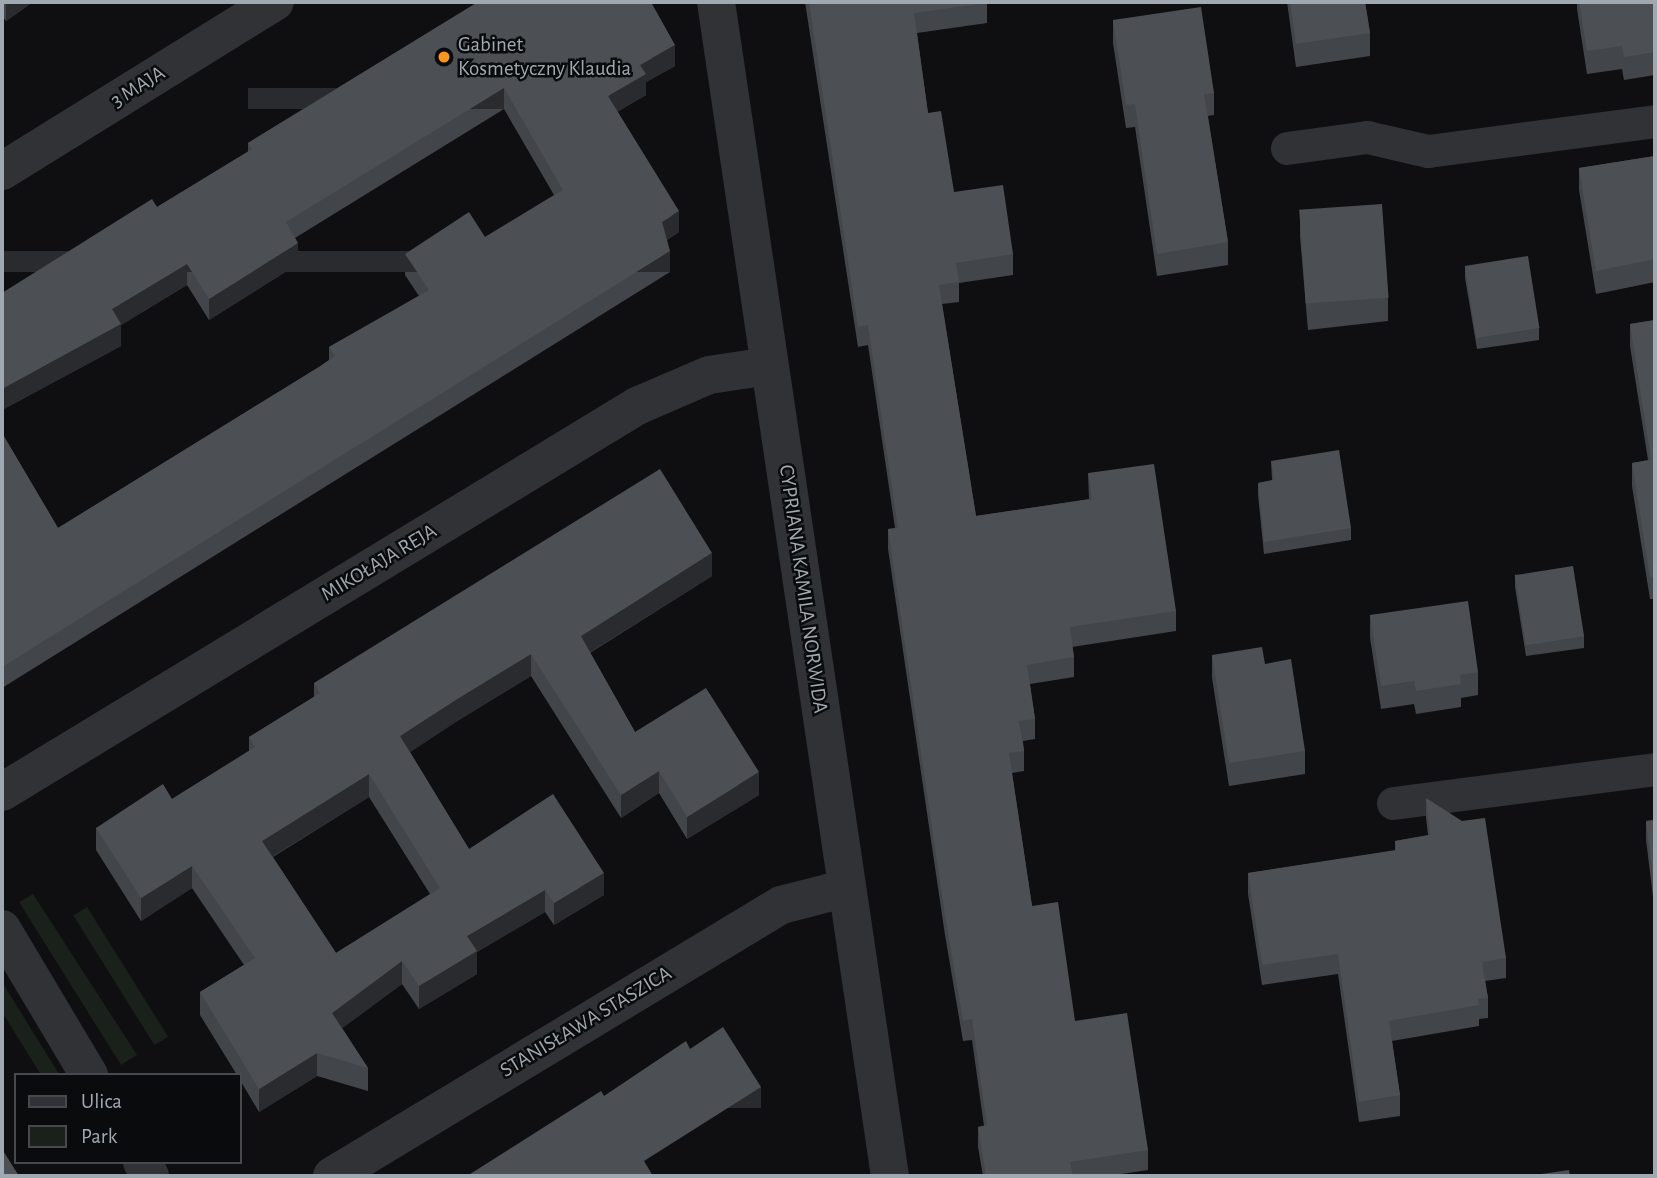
<!DOCTYPE html>
<meta charset="utf-8">
<style>
body{margin:0}
#map{position:relative;width:1657px;height:1178px;overflow:hidden;background:#0f0f11;font-family:"Alegreya Sans",sans-serif}
div>[style]{position:absolute}
[style*='--x']{left:calc(var(--x)*1px);top:calc(var(--y)*1px);width:calc(var(--w)*1px);rotate:calc(var(--a)*1deg)}
.green>*{inset:0;background:#1a211a;transform-origin:0 0}
.lane>*{height:33px;margin:-16.5px;padding:0 16.5px;transform-origin:16.5px;border-radius:16.5px;background:#303236}
.street>*{height:38px;margin:-19px;padding:0 19px;transform-origin:19px;border-radius:19px;background:#303236}
.wall>*{inset:0;background:#424549}
.shaded-wall>*{inset:0;background:#292b2e;transform-origin:0 0}
.building>*{inset:0;background:#4c5054;transform-origin:0 0}
.dots>*{width:19px;height:19px;translate:-50% -50%;box-sizing:border-box;border:4px solid #0a0b0c;border-radius:50%}
span{translate:-50% -50%;white-space:nowrap;text-align:center;line-height:1.15;-webkit-text-stroke:5px #0a0b0c;paint-order:stroke}
.poi-label{font-size:21px;color:#a0a8b2}
.left{translate:0 -50%;text-align:left}
.street-label{font-size:21px;color:#a0a8b2}
.frame{position:absolute;inset:0;border:4px solid #a0a8b2;pointer-events:none}
.legend{position:absolute;left:14px;top:1073px;width:228px;height:91px;box-sizing:border-box;background:#0a0b0c;border:2px solid #464a4e;margin:0;padding:9px 12px;list-style:none;font-size:21px;color:#a0a8b2}
.legend li{display:flex;align-items:center;gap:14px;height:35px}
.legend b{width:35px;border:2px solid #464a4e}
</style>
<div id="map">
<div class="green">
<i style="clip-path:polygon(33px 894px,137px 1055px,121px 1065px,19px 902px)"></i>
<i style="left:87px;top:907px;width:153px;height:16px;rotate:58deg"></i>
<i style="clip-path:polygon(2px 982px,59px 1074px,58px 1075px,41px 1075px,2px 1012px)"></i>
</div>
<div class="lane">
<i style="--x:1287;--y:148;--w:81;--a:-7.8"></i>
<i style="--x:1367;--y:137;--w:63;--a:12.9"></i>
<i style="--x:1428;--y:151;--w:229;--a:-7.5"></i>
<i style="--x:1393;--y:803;--w:264;--a:-7.4"></i>
</div>
<div class="street">
<i style="--x:716;--y:2;--w:1187;--a:81.57"></i>
<i style="--x:2;--y:171;--w:321;--a:-31.8"></i>
<i style="--x:2;--y:792;--w:743;--a:-31.29"></i>
<i style="--x:637;--y:406;--w:78;--a:-23.3"></i>
<i style="--x:709;--y:375;--w:61;--a:-8.5"></i>
<i style="--x:2;--y:929;--w:170;--a:59.2"></i>
<i style="--x:142;--y:1162;--w:16;--a:60"></i>
<i style="--x:332;--y:1176;--w:524;--a:-31.11"></i>
<i style="--x:781;--y:905;--w:68;--a:-14.4"></i>
</div>
<div class="wall">
<i style="clip-path:polygon(2px 2px,33px 2px,6px 21px,2px 16px)"></i>
<i style="clip-path:polygon(478px 2px,675px 66px,646px 82px,646px 95px,617px 112px,679px 232px,667px 240px,670px 272px,2px 688px,2px 433px,58px 528px,319px 367px,329px 360px,329px 347px,419px 296px,405px 275px,405px 254px,485px 237px,554px 195px,504px 109px,295px 238px,298px 264px,209px 320px,187px 285px,121px 325px,121px 346px,2px 410px,2px 293px,157px 207px,248px 152px,248px 143px)"></i>
<i style="clip-path:polygon(805px 2px,987px 2px,987px 23px,917px 33px,928px 113px,954px 192px,1013px 254px,1013px 275px,959px 283px,959px 302px,942px 304px,976px 516px,1089px 499px,1088px 473px,1176px 611px,1176px 631px,1072px 647px,1074px 657px,1074px 677px,1030px 684px,1035px 719px,1035px 739px,1023px 741px,1024px 751px,1024px 771px,1012px 773px,1032px 906px,1075px 1021px,1148px 1150px,1148px 1170px,1108px 1176px,983px 1176px,978px 1147px,978px 1127px,984px 1126px,972px 1040px,963px 1041px,945px 935px,888px 549px,888px 529px,895px 528px,868px 345px,858px 347px)"></i>
<i style="clip-path:polygon(1287px 2px,1365px 2px,1370px 33px,1370px 56px,1296px 67px)"></i>
<i style="clip-path:polygon(1577px 2px,1655px 2px,1655px 75px,1624px 80px,1622px 69px,1587px 74px,1577px 9px)"></i>
<i style="clip-path:polygon(1113px 20px,1214px 93px,1214px 115px,1208px 116px,1228px 242px,1228px 265px,1157px 276px,1135px 127px,1126px 128px,1113px 43px)"></i>
<i style="clip-path:polygon(1655px 156px,1655px 282px,1596px 294px,1579px 190px,1579px 168px)"></i>
<i style="clip-path:polygon(1300px 214px,1388px 298px,1388px 321px,1308px 330px,1300px 237px)"></i>
<i style="clip-path:polygon(1465px 266px,1539px 328px,1539px 340px,1477px 349px,1465px 278px)"></i>
<i style="clip-path:polygon(1655px 320px,1655px 599px,1650px 599px,1632px 486px,1632px 463px,1648px 460px,1630px 346px,1630px 324px)"></i>
<i style="clip-path:polygon(1271px 461px,1351px 528px,1351px 540px,1264px 554px,1258px 495px,1258px 483px,1272px 480px)"></i>
<i style="clip-path:polygon(1515px 574px,1584px 636px,1584px 648px,1526px 656px,1515px 587px)"></i>
<i style="clip-path:polygon(evenodd,712px 576px,590px 653px,635px 732px,759px 795px,687px 839px,659px 793px,621px 818px,531px 676px,454px 723px,410px 752px,469px 849px,604px 895px,554px 925px,545px 912px,477px 952px,477px 974px,419px 1009px,402px 984px,342px 1028px,368px 1068px,368px 1091px,317px 1076px,259px 1112px,240px 1080px,240px 1075px,237px 1075px,200px 1015px,200px 992px,244px 965px,192px 888px,141px 921px,96px 850px,96px 828px,172px 799px,249px 751px,249px 737px,314px 697px,314px 683px,712px 576px,369px 797px,430px 894px,336px 953px,273px 857px,369px 797px)"></i>
<i style="clip-path:polygon(1370px 615px,1478px 672px,1478px 695px,1461px 698px,1461px 707px,1416px 714px,1414px 704px,1381px 709px,1370px 638px)"></i>
<i style="clip-path:polygon(1212px 655px,1265px 664px,1305px 751px,1305px 774px,1229px 786px,1212px 678px)"></i>
<i style="clip-path:polygon(1426px 798px,1506px 958px,1506px 978px,1485px 981px,1488px 998px,1488px 1018px,1479px 1019px,1479px 1026px,1392px 1041px,1400px 1095px,1400px 1116px,1359px 1122px,1338px 974px,1262px 985px,1248px 894px,1248px 873px,1395px 851px,1395px 841px,1428px 835px,1426px 818px)"></i>
<i style="clip-path:polygon(1655px 820px,1655px 905px,1654px 905px,1646px 840px,1646px 821px)"></i>
</div>
<div class="shaded-wall">
<i style="clip-path:polygon(6px 2px,33px 2px,6px 21px)"></i>
<i style="clip-path:polygon(675px 45px,675px 66px,646px 82px,646px 95px,608px 117px,608px 96px,640px 65px)"></i>
<i style="left:504px;top:88px;width:21px;height:256px;rotate:90deg"></i>
<i style="clip-path:polygon(679px 211px,679px 232px,662px 243px,662px 222px)"></i>
<i style="clip-path:polygon(298px 243px,298px 264px,209px 320px,209px 299px)"></i>
<i style="left:670px;top:251px;width:21px;height:787px;rotate:90deg"></i>
<i style="clip-path:polygon(187px 264px,187px 285px,121px 325px,121px 346px,2px 410px,2px 389px,112px 309px)"></i>
<i style="clip-path:polygon(712px 553px,712px 576px,581px 658px,581px 636px)"></i>
<i style="clip-path:polygon(531px 654px,531px 676px,454px 723px,400px 759px,400px 736px,454px 701px)"></i>
<i style="clip-path:polygon(659px 771px,659px 793px,621px 818px,621px 795px)"></i>
<i style="clip-path:polygon(759px 772px,759px 795px,687px 839px,687px 817px)"></i>
<i style="clip-path:polygon(369px 774px,369px 797px,262px 863px,262px 841px)"></i>
<i style="clip-path:polygon(192px 866px,192px 888px,141px 921px,141px 898px)"></i>
<i style="clip-path:polygon(604px 873px,604px 895px,554px 925px,554px 903px)"></i>
<i style="clip-path:polygon(545px 890px,545px 912px,477px 952px,477px 974px,419px 1009px,419px 986px,467px 936px)"></i>
<i style="clip-path:polygon(402px 961px,402px 984px,332px 1036px,332px 1013px)"></i>
<i style="clip-path:polygon(317px 1053px,317px 1076px,259px 1112px,259px 1089px)"></i>
<i style="left:761px;top:1087px;width:21px;height:138px;rotate:90deg"></i>
</div>
<div class="building">
<i style="clip-path:polygon(478px 2px,651px 2px,675px 45px,640px 65px,646px 74px,608px 96px,679px 211px,662px 222px,670px 251px,2px 667px,2px 433px,58px 528px,319px 367px,335px 356px,329px 347px,429px 290px,405px 254px,469px 212px,485px 237px,563px 190px,504px 88px,286px 222px,298px 243px,209px 299px,187px 264px,112px 309px,121px 324px,2px 389px,2px 293px,152px 199px,157px 207px,252px 149px,248px 143px)"></i>
<i style="clip-path:polygon(809px 2px,987px 2px,987px 3px,914px 13px,928px 113px,941px 111px,954px 192px,1003px 185px,1013px 254px,956px 263px,959px 282px,939px 285px,976px 516px,1092px 499px,1088px 473px,1154px 464px,1176px 611px,1070px 627px,1074px 657px,1027px 665px,1035px 719px,1019px 721px,1024px 751px,1009px 753px,1032px 906px,1058px 902px,1075px 1021px,1127px 1013px,1148px 1150px,1070px 1162px,1073px 1176px,986px 1176px,978px 1127px,987px 1125px,972px 1019px,963px 1021px,945px 915px,888px 529px,898px 528px,868px 325px,858px 327px)"></i>
<i style="clip-path:polygon(1290px 2px,1365px 2px,1370px 33px,1296px 44px)"></i>
<i style="clip-path:polygon(1579px 2px,1655px 2px,1655px 52px,1624px 57px,1622px 46px,1587px 51px)"></i>
<i style="clip-path:polygon(1201px 7px,1214px 93px,1204px 94px,1228px 242px,1157px 254px,1135px 104px,1126px 105px,1113px 20px)"></i>
<i style="clip-path:polygon(1655px 156px,1655px 231px,1654px 231px,1655px 243px,1655px 259px,1596px 271px,1579px 168px)"></i>
<i style="left:1382px;top:204px;width:94px;height:83px;rotate:86deg"></i>
<i style="left:1528px;top:256px;width:73px;height:64px;rotate:81deg"></i>
<i style="clip-path:polygon(1655px 320px,1655px 576px,1650px 577px,1632px 463px,1651px 460px,1630px 324px)"></i>
<i style="clip-path:polygon(1339px 450px,1351px 528px,1264px 542px,1258px 483px,1274px 480px,1271px 461px)"></i>
<i style="clip-path:polygon(evenodd,660px 469px,712px 553px,581px 636px,635px 732px,706px 688px,759px 772px,687px 817px,659px 771px,621px 795px,531px 654px,454px 701px,400px 736px,469px 849px,553px 794px,604px 873px,554px 903px,545px 890px,467px 936px,477px 951px,419px 986px,402px 961px,332px 1013px,368px 1068px,317px 1053px,259px 1089px,200px 992px,255px 958px,192px 866px,141px 898px,96px 828px,163px 784px,172px 799px,255px 747px,249px 737px,320px 693px,314px 683px,660px 469px,369px 774px,440px 888px,336px 953px,262px 841px,369px 774px)"></i>
<i style="left:1573px;top:566px;width:71px;height:59px;rotate:81deg"></i>
<i style="clip-path:polygon(1468px 601px,1478px 672px,1460px 675px,1461px 684px,1416px 691px,1414px 681px,1381px 686px,1370px 615px)"></i>
<i style="clip-path:polygon(1262px 647px,1265px 664px,1291px 659px,1305px 751px,1229px 763px,1212px 655px)"></i>
<i style="clip-path:polygon(1426px 798px,1462px 821px,1485px 818px,1506px 958px,1482px 962px,1488px 998px,1478px 999px,1479px 1005px,1389px 1021px,1400px 1095px,1359px 1102px,1338px 954px,1262px 965px,1248px 873px,1396px 850px,1395px 841px,1430px 835px)"></i>
<i style="clip-path:polygon(1655px 820px,1655px 886px,1654px 886px,1646px 821px)"></i>
<i style="clip-path:polygon(723px 1027px,761px 1087px,644px 1161px,653px 1176px,467px 1176px,601px 1091px,604px 1096px,686px 1041px,690px 1049px)"></i>
<i style="clip-path:polygon(2px 1149px,19px 1176px,2px 1176px)"></i>
<i style="clip-path:polygon(1569px 1170px,1570px 1176px,1528px 1176px)"></i>
</div>
<div class="dots">
<i style="left:444px;top:57px;background:#fa951f"></i>
</div>
<div class="poi-label">
<span class="left" style="left:458px;top:57px">Gabinet<br>Kosmetyczny Klaudia</span>
</div>
<div class="street-label">
<span style="left:138px;top:87px;rotate:-32deg">3 MAJA</span>
<span style="left:379px;top:563px;rotate:-31deg">MIKOŁAJA REJA</span>
<span style="left:803px;top:589px;rotate:82deg">CYPRIANA KAMILA NORWIDA</span>
<span style="left:586px;top:1022px;rotate:-31deg">STANISŁAWA STASZICA</span>
</div>
<div class="frame"></div>
<ul class="legend">
<li><b style="height:9px;background:#303236"></b>Ulica</li>
<li><b style="height:19px;background:#1a211a"></b>Park</li>
</ul>
</div>
